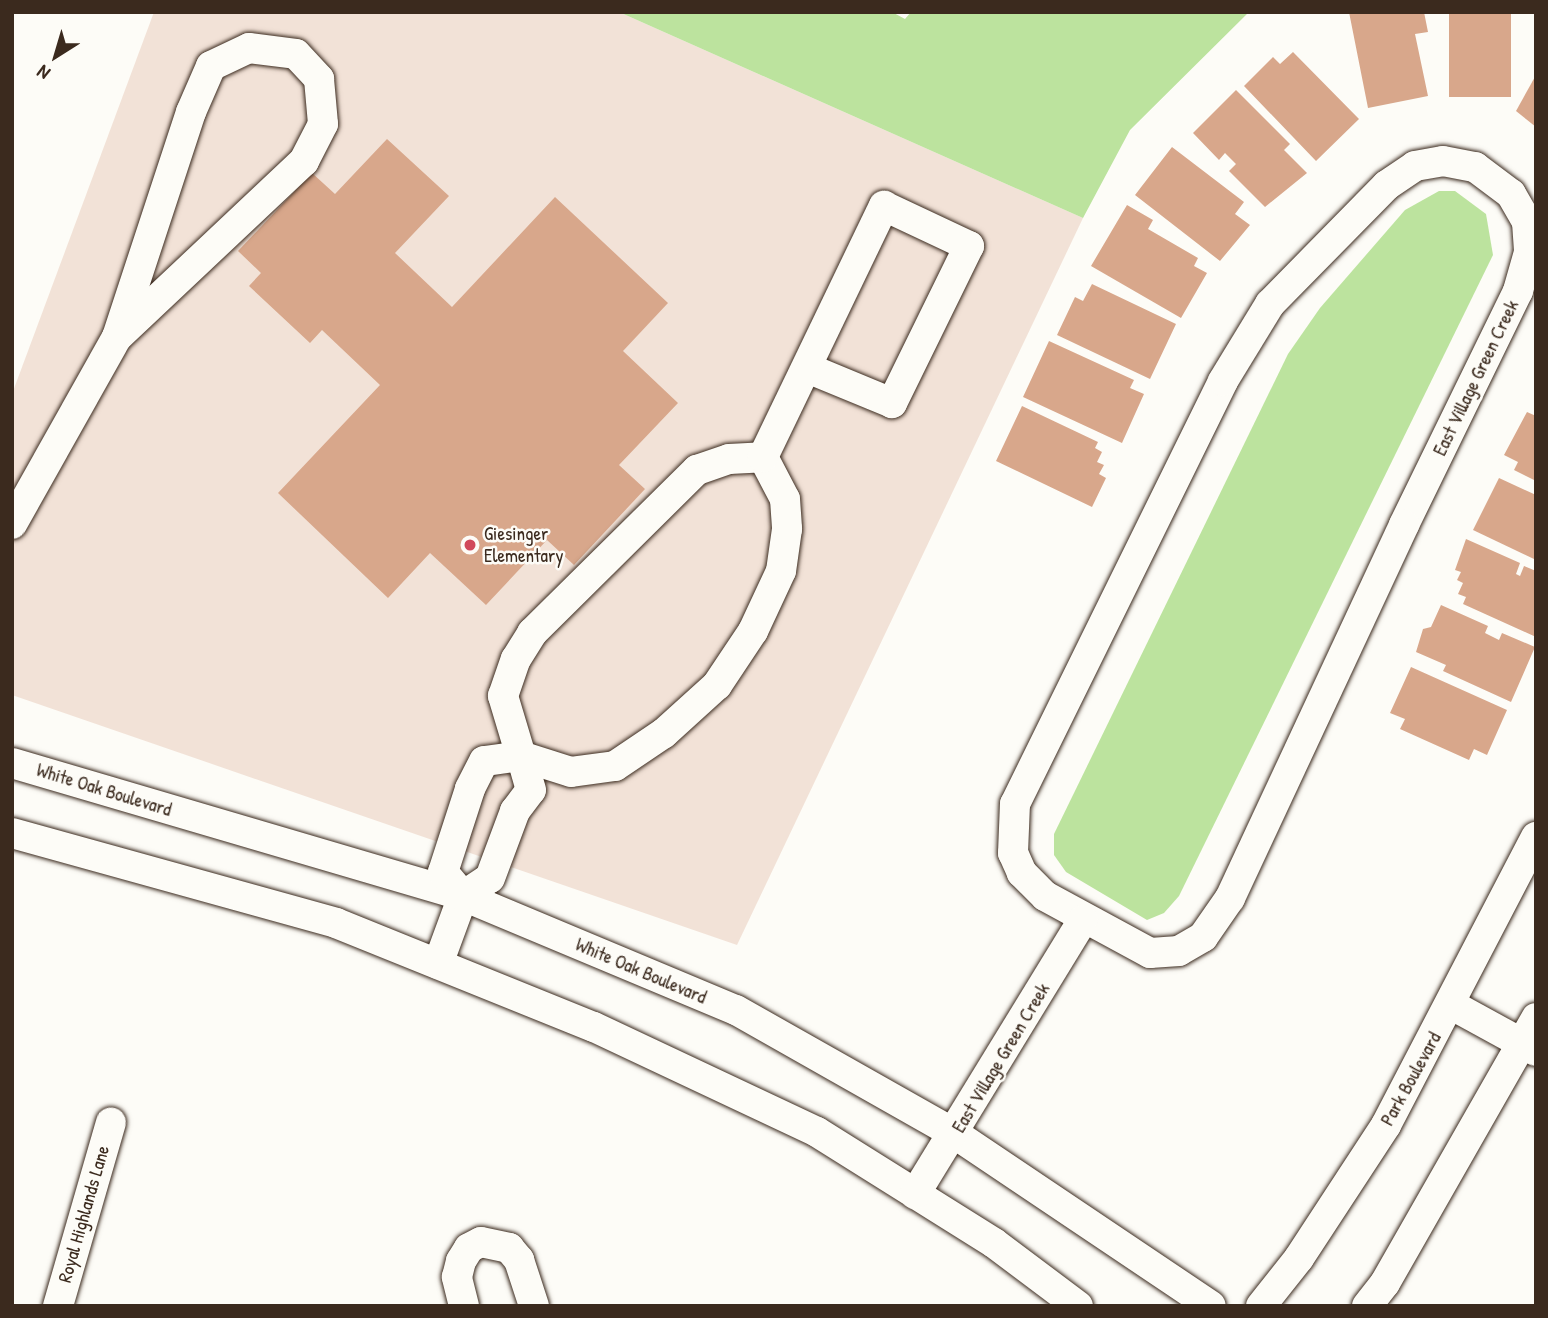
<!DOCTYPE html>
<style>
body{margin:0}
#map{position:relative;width:1548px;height:1318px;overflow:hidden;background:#fdfcf7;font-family:"Patrick Hand",sans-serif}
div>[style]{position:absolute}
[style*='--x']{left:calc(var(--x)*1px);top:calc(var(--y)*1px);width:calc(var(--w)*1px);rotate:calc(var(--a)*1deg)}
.built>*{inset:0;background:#f2e2d7}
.green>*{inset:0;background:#bce39e}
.building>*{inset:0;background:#d8a78b;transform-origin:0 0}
.roads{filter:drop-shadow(0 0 2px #3b2a1e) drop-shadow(0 0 2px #3b2a1e)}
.minor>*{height:30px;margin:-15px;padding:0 15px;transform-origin:15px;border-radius:15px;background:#fdfcf7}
.dots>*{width:19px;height:19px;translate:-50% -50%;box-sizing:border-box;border:4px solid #fdfcf7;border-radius:50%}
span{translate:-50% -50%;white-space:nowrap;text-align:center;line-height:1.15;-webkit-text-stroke:5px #fdfcf7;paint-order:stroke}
.street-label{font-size:19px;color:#3b2a1e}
.poi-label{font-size:19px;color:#3b2a1e}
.left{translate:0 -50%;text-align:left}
.frame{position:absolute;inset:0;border:14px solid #3b2a1e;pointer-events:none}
.north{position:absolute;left:21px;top:21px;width:70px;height:70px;-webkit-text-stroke:5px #fdfcf7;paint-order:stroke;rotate:217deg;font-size:19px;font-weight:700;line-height:28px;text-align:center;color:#3b2a1e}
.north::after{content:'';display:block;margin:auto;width:24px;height:32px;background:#3b2a1e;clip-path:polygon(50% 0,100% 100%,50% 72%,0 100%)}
</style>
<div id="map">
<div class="built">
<i style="clip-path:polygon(154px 12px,619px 12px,1083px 218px,737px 945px,12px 695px,12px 394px)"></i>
</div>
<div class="green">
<i style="clip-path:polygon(619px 12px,892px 12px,905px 19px,911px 12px,1249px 12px,1130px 130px,1083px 218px)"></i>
<i style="clip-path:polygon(1439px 191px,1455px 191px,1486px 214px,1493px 255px,1179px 896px,1164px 913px,1147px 920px,1066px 872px,1054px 855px,1054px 834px,1288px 354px,1320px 308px,1405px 210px)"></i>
</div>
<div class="building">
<i style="clip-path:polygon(1349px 12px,1424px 12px,1428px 32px,1415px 34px,1428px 96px,1368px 108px)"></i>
<i style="left:1449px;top:12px;width:62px;height:85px"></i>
<i style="clip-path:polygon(1293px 52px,1359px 119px,1316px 161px,1244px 86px,1273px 57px,1280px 64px)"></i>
<i style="clip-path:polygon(1536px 75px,1536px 127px,1516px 111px)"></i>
<i style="clip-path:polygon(1236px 90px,1290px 144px,1284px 150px,1307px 173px,1265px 207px,1229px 171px,1236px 164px,1225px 153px,1219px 160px,1193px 133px)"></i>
<i style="clip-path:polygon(387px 139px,449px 196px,395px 253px,452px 307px,555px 197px,668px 303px,623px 351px,678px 403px,619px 465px,645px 489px,574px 565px,547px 540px,486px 605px,430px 553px,388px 598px,278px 493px,380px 385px,322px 330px,310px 343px,249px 286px,261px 273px,238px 251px,312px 173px,335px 194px)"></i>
<i style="clip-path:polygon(1172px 147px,1244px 202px,1235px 214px,1250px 225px,1220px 261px,1135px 195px)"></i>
<i style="clip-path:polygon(1127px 205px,1153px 220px,1148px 229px,1198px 258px,1194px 266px,1207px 273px,1181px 318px,1091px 266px)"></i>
<i style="clip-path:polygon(1092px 284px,1176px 324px,1150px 379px,1057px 335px,1075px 297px,1083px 301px)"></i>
<i style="clip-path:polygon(1049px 341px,1134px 380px,1130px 388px,1144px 394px,1122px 443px,1023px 397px)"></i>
<i style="clip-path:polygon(1022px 406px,1098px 442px,1095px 448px,1102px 452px,1097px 462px,1104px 465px,1099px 474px,1106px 478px,1092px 507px,996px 461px)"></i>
<i style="clip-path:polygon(1527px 412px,1536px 416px,1536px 481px,1514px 470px,1518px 462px,1504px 455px)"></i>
<i style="clip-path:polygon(1499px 478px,1536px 495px,1536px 560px,1473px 530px)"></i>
<i style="clip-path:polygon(1466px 539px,1520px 563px,1516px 574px,1520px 576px,1524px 566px,1536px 571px,1536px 637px,1463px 604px,1466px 597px,1458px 594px,1463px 583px,1457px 580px,1461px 572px,1455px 570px)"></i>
<i style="clip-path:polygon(1441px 605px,1488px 626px,1485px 633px,1499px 640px,1502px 633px,1535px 647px,1511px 702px,1443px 671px,1446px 665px,1416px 652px,1423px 629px,1431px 627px)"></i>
<i style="clip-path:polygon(1411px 667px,1507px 710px,1487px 755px,1474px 749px,1469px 760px,1400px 729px,1405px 719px,1390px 713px)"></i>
</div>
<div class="roads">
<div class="minor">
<i style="--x:1443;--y:161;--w:33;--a:11"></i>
<i style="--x:1475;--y:167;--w:45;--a:36.9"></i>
<i style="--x:1511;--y:194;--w:32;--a:60"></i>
<i style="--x:1527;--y:222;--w:30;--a:86"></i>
<i style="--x:1529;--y:252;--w:41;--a:105.8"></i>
<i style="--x:1518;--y:291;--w:260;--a:116"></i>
<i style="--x:1404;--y:525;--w:412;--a:115"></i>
<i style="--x:1230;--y:898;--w:47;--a:124.7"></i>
<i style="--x:1203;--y:937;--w:28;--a:150"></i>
<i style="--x:1179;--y:951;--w:29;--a:176"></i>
<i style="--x:1150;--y:953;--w:119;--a:-151.5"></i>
<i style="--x:1045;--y:896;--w:33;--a:-135"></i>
<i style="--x:1022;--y:873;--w:22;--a:-114"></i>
<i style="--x:1013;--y:853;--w:49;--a:-87.7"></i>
<i style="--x:1015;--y:804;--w:471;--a:-63.8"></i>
<i style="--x:1223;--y:381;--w:90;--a:-58.6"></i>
<i style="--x:1270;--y:304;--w:167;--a:-45.5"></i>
<i style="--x:1387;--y:185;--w:34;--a:-34"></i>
<i style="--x:1415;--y:166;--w:28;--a:-10"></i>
<i style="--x:763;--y:457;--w:47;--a:62.4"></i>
<i style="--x:785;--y:499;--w:30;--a:86"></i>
<i style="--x:787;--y:529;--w:42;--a:98.1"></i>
<i style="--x:781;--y:571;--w:66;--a:115"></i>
<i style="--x:753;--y:631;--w:65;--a:123.7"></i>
<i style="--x:717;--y:685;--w:72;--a:137.8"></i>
<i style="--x:664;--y:733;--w:59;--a:146"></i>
<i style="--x:615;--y:766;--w:44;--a:172.2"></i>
<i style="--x:571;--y:772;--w:52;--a:-162.3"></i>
<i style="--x:521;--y:756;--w:63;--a:-106.7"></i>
<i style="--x:503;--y:696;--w:39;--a:-71"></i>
<i style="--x:516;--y:659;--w:31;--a:-58"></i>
<i style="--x:532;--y:633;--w:232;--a:-44.7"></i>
<i style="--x:697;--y:470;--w:34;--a:-19"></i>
<i style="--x:729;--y:459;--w:34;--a:-3"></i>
<i style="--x:763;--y:457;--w:279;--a:-64.3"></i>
<i style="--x:884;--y:206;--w:94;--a:25.2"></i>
<i style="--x:969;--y:246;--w:175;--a:116.1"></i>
<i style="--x:892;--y:403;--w:92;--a:-157.6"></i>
<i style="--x:12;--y:524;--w:214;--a:-60.7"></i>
<i style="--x:117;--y:337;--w:237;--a:-71.8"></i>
<i style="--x:191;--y:112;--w:50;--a:-66.5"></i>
<i style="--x:211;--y:66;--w:42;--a:-25.3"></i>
<i style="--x:249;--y:48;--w:47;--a:7.3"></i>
<i style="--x:296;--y:54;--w:34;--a:47"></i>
<i style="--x:319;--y:79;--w:45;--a:84.9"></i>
<i style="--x:323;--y:124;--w:42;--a:117.2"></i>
<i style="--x:304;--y:161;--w:257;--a:136.7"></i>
<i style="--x:12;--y:763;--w:470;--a:16.4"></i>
<i style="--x:463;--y:896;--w:296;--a:22.7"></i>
<i style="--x:736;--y:1010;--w:252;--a:29.5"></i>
<i style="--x:955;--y:1134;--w:308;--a:33.9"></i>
<i style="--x:12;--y:833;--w:336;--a:15.5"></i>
<i style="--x:336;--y:923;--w:278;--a:22"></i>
<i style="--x:594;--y:1027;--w:246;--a:25.2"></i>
<i style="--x:817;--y:1132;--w:209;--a:32.1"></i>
<i style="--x:994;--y:1243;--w:105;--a:36.9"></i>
<i style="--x:438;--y:964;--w:72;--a:-69.8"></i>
<i style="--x:463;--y:896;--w:32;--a:-34"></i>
<i style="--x:490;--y:878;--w:72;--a:-69.5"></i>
<i style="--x:515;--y:811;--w:26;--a:-53"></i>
<i style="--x:531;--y:790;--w:35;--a:-106"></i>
<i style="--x:521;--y:756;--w:37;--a:172"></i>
<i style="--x:484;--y:761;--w:31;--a:117"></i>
<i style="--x:470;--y:789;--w:87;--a:108"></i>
<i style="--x:443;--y:872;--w:31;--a:50"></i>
<i style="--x:1452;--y:1005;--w:96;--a:28.7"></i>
<i style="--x:915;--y:1194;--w:321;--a:-58.5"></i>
<i style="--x:58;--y:1306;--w:191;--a:-73.9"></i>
<i style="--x:464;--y:1306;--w:30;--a:-104"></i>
<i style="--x:457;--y:1277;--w:16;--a:-76"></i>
<i style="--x:461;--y:1261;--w:15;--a:-58"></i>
<i style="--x:469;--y:1248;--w:13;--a:-27"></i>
<i style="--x:481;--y:1242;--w:29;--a:12"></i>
<i style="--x:509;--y:1248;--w:16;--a:50"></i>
<i style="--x:519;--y:1260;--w:48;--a:71.9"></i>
<i style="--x:1261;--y:1306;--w:61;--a:-51.6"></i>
<i style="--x:1299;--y:1258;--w:159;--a:-56.8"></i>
<i style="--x:1386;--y:1125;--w:325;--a:-62.5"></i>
<i style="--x:1367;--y:1306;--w:29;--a:-52"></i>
<i style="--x:1385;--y:1283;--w:305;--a:-60.3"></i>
</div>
</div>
<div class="dots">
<i style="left:470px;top:545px;background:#d1495b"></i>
</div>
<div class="street-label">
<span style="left:1476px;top:378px;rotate:-64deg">East Village Green Creek</span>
<span style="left:104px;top:790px;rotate:17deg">White Oak Boulevard</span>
<span style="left:641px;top:971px;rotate:23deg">White Oak Boulevard</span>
<span style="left:1001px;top:1058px;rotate:-59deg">East Village Green Creek</span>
<span style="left:1411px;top:1079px;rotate:-61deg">Park Boulevard</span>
<span style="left:84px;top:1214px;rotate:-74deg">Royal Highlands Lane</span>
</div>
<div class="poi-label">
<span class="left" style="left:484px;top:545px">Giesinger<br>Elementary</span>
</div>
<div class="frame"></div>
<div class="north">N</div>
</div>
